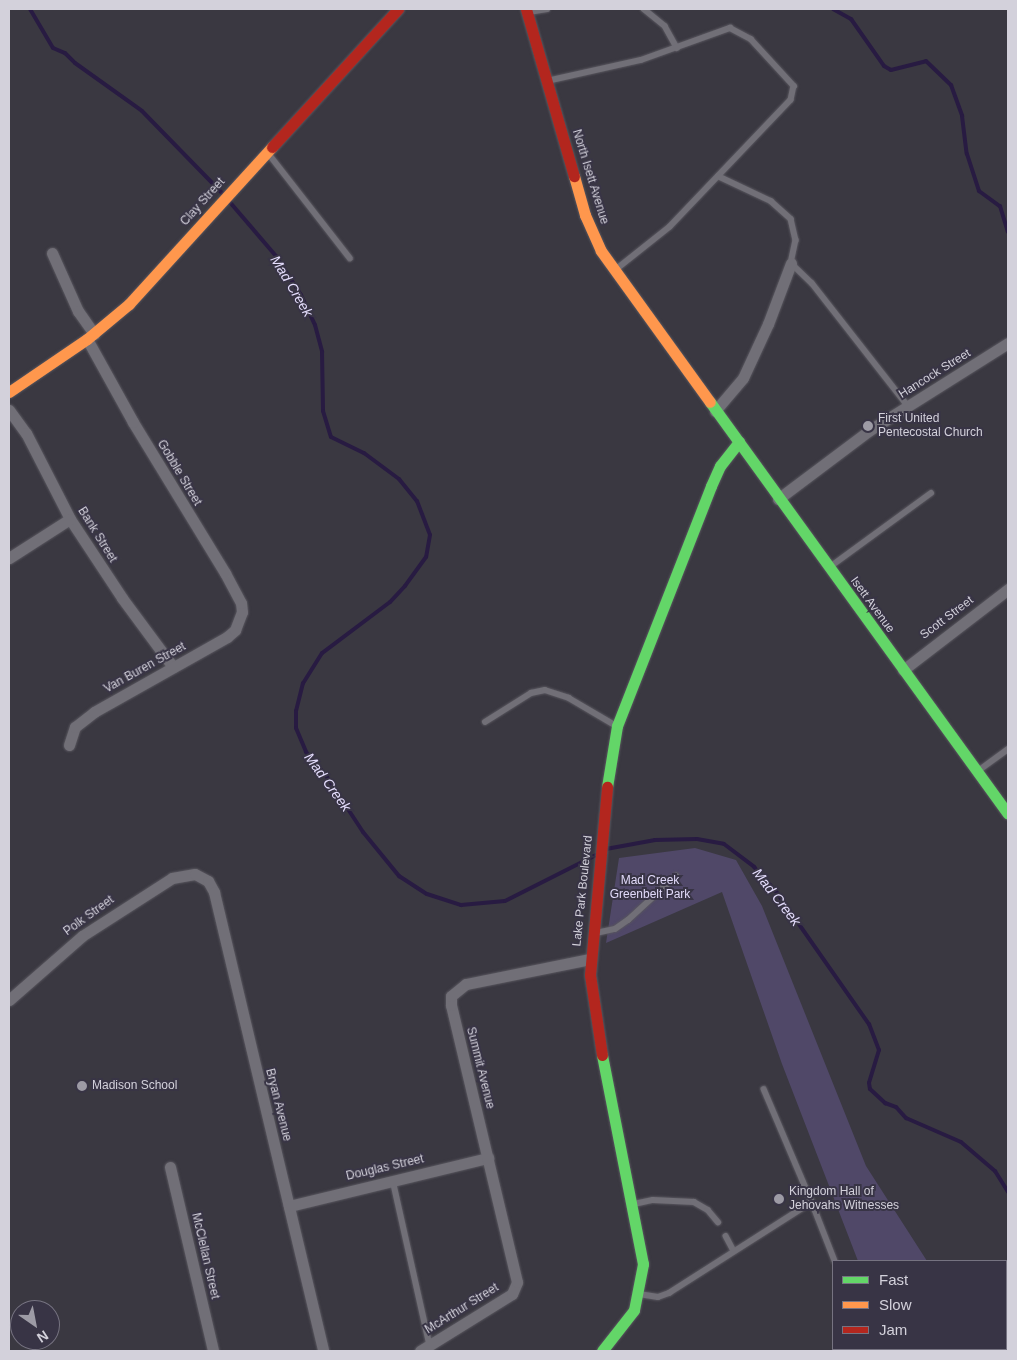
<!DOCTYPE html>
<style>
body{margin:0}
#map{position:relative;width:1017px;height:1360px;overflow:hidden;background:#3a3841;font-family:Arial,sans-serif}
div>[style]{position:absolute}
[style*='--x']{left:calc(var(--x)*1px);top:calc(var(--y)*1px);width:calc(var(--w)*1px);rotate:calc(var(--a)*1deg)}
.green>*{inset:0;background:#504868;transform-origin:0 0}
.stream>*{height:4px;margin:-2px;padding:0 2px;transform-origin:2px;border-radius:2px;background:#281b42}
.roads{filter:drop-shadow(0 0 1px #58565e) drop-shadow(0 0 1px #58565e)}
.lane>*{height:5.5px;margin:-2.75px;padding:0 2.75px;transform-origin:2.75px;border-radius:2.75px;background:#716f77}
.street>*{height:11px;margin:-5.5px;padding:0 5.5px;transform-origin:5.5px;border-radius:5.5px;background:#716f77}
.fast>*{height:11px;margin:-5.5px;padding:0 5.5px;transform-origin:5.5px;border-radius:5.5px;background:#63d668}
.slow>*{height:11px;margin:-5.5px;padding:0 5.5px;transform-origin:5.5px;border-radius:5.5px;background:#ff974d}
.jam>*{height:11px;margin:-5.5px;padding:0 5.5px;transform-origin:5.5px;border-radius:5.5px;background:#b3261e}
.dots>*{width:14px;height:14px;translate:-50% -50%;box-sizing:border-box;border:2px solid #383445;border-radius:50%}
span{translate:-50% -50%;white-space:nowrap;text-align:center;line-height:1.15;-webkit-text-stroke:4px #383445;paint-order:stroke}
.street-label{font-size:12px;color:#d3d1db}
.poi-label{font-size:12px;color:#d3d1db}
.left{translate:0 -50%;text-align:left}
.park-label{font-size:12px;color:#e0d9f8}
.water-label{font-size:14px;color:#e5defd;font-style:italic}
.frame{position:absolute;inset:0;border:10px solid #d3d1db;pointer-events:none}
.legend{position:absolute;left:832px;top:1260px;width:175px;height:90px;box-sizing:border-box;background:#383445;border:1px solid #767381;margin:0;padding:6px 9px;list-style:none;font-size:15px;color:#d3d1db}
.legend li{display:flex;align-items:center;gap:10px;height:25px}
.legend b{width:25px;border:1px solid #767381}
.north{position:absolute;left:10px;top:1300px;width:50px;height:50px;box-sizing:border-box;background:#383445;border:1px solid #767381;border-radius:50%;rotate:147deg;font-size:14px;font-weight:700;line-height:20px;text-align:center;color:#d3d1db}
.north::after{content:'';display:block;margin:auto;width:18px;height:22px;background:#9d9ba5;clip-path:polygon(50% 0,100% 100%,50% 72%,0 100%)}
</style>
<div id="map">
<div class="green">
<i style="clip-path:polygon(695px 848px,736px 860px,762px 906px,866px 1166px,927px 1261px,858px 1261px,782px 1064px,722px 892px,606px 943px,619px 858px)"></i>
<i style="left:891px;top:1349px;width:93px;height:2px"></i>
</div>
<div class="stream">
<i style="--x:30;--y:9;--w:45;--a:59.5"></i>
<i style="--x:53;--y:48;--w:13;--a:23"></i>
<i style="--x:65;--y:53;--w:14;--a:45"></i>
<i style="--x:75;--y:63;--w:82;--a:35.6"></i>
<i style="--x:142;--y:111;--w:117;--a:45.7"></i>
<i style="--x:833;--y:9;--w:21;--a:29"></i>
<i style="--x:851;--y:19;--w:57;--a:54.9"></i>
<i style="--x:884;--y:66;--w:8;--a:30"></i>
<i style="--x:891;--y:70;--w:36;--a:-14"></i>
<i style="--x:926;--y:61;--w:35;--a:44"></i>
<i style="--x:951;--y:85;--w:33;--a:70"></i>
<i style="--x:962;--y:116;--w:38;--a:83"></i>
<i style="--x:967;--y:154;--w:39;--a:72"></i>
<i style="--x:979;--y:191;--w:26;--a:36"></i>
<i style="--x:1000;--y:206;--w:27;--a:73"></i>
<i style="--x:228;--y:200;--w:74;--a:49.4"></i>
<i style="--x:276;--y:256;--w:46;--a:57.3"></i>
<i style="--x:301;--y:295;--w:33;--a:65"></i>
<i style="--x:315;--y:325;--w:28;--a:75"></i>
<i style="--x:322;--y:352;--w:59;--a:89"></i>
<i style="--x:323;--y:411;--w:27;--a:73"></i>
<i style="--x:331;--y:437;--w:37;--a:26"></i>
<i style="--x:364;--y:453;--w:44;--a:36.6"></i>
<i style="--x:399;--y:479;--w:28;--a:51"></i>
<i style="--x:417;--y:501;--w:36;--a:69"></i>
<i style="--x:430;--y:535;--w:22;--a:100"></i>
<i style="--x:426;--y:557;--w:36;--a:126"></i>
<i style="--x:405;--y:586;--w:22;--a:133"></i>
<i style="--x:390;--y:602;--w:85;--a:143.1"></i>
<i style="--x:322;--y:653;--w:36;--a:122"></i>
<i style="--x:303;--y:683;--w:29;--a:104"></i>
<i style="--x:296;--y:711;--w:17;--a:90"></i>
<i style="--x:296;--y:728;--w:26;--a:67"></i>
<i style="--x:306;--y:752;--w:33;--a:50"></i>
<i style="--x:327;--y:777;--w:66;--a:56.8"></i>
<i style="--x:363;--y:832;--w:57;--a:50.7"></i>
<i style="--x:399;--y:876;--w:33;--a:33"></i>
<i style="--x:427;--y:894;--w:36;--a:18"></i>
<i style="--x:461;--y:905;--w:44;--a:-5.2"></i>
<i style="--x:505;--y:901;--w:102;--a:-26.8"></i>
<i style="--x:606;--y:849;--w:50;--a:-10.4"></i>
<i style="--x:655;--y:840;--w:42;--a:-1.4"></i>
<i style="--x:697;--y:839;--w:27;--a:10"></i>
<i style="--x:724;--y:844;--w:38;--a:37"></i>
<i style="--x:754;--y:867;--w:31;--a:48"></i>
<i style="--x:775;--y:890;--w:164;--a:55"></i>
<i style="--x:869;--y:1024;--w:28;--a:69"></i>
<i style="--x:879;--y:1050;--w:34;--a:107"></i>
<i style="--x:869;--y:1083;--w:6;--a:81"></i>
<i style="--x:870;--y:1089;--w:21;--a:43"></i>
<i style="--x:885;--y:1103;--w:12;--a:20"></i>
<i style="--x:896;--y:1107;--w:15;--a:48"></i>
<i style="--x:906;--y:1118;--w:60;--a:23.6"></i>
<i style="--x:961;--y:1142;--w:45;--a:40.5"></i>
<i style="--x:995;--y:1171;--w:25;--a:58"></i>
</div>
<div class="roads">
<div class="lane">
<i style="--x:644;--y:9;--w:27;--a:39"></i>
<i style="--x:665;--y:26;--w:25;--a:61"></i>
<i style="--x:529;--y:12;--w:18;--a:-9"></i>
<i style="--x:547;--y:81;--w:96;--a:-12.6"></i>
<i style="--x:641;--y:60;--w:95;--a:-19.8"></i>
<i style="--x:730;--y:28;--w:24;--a:28"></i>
<i style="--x:751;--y:39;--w:64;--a:47.5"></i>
<i style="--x:794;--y:86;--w:14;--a:102"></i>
<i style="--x:791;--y:100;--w:175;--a:133.6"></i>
<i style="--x:670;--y:227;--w:69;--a:141.5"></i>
<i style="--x:269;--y:154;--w:132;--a:52.1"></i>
<i style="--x:718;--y:176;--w:59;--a:25.3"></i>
<i style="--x:771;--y:201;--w:27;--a:42"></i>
<i style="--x:791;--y:219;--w:22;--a:77"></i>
<i style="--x:796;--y:240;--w:24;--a:102"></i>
<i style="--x:791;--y:263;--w:29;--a:44"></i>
<i style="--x:812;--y:283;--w:156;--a:52"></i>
<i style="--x:830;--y:567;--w:125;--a:-36.2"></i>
<i style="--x:485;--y:722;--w:54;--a:-32.2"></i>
<i style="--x:531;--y:693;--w:14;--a:-12"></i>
<i style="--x:545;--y:690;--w:25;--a:18"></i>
<i style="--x:569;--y:698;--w:53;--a:30.4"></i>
<i style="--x:978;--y:771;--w:37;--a:-36"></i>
<i style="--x:596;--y:933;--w:19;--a:-12"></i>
<i style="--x:615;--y:929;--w:16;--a:-35"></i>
<i style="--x:628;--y:920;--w:65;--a:-42.5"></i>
<i style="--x:764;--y:1089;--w:123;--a:67"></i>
<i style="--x:393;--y:1180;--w:169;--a:77.4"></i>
<i style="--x:634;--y:1204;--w:19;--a:-12"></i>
<i style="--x:653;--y:1200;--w:41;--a:2.8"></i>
<i style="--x:694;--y:1202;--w:16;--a:30"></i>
<i style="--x:708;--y:1210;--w:16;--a:50"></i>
<i style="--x:726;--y:1236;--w:17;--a:62"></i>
<i style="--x:639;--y:1294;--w:19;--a:9"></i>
<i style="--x:658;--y:1297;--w:12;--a:-20"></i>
<i style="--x:669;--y:1293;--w:169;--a:-32.5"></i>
<i style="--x:812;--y:1202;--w:63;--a:68.7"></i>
</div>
<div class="street">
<i style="--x:52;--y:253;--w:64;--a:65.9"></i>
<i style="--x:78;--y:311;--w:28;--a:55"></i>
<i style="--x:9;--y:410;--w:29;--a:54"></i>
<i style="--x:26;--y:433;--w:97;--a:62.9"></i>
<i style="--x:70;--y:519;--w:95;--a:56.6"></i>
<i style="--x:122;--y:598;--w:86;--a:53.5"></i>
<i style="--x:715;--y:411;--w:43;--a:-49.7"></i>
<i style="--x:743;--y:378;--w:60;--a:-65.2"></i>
<i style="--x:768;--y:324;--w:65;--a:-69.3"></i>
<i style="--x:778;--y:499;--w:115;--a:-36.9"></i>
<i style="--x:870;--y:430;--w:163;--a:-32.2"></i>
<i style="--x:9;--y:558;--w:72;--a:-32.6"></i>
<i style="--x:903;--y:670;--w:133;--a:-37.6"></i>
<i style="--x:69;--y:745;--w:19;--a:-72"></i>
<i style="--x:75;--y:727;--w:24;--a:-38"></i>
<i style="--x:94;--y:712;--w:153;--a:-29.4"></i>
<i style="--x:227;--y:637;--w:11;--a:-41"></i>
<i style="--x:235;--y:630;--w:19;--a:-69"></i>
<i style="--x:242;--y:612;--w:9;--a:-96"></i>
<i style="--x:241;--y:603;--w:34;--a:-118"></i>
<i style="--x:225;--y:573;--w:177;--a:-121.4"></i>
<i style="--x:133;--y:422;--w:95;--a:-119"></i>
<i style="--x:9;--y:1000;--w:97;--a:-41.2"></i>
<i style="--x:82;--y:936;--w:107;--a:-32.8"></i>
<i style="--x:172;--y:878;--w:23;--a:-10"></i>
<i style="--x:195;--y:874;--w:15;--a:28"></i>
<i style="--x:208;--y:881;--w:13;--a:61"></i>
<i style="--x:214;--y:892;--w:472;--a:76.6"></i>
<i style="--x:170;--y:1167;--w:189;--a:76.8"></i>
<i style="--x:289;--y:1206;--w:205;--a:-13.6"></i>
<i style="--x:420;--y:1351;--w:108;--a:-31.8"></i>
<i style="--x:512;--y:1294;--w:13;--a:-67"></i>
<i style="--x:517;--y:1282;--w:285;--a:-103.4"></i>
<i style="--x:451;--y:1005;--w:9;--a:-90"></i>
<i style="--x:451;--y:996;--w:19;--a:-39"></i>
<i style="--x:466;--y:984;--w:126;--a:-11.4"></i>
</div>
<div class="fast">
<i style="--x:710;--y:402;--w:508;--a:54.12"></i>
<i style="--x:607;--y:787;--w:62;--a:-80.7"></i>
<i style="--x:617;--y:726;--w:258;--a:-68.6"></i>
<i style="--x:711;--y:486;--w:22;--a:-66"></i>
<i style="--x:720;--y:466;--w:31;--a:-52"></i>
<i style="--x:602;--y:1351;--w:52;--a:-52"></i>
<i style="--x:634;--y:1310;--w:47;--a:-78.9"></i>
<i style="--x:643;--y:1264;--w:213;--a:-101.1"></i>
</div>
<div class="slow">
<i style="--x:574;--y:176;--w:41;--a:74.2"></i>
<i style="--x:585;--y:215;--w:39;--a:66"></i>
<i style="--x:601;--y:251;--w:186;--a:54.2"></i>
<i style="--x:9;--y:392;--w:94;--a:-34.2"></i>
<i style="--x:87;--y:339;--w:55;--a:-39.8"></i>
<i style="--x:129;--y:304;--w:212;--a:-47.7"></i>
</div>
<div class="jam">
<i style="--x:526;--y:9;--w:174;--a:74"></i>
<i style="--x:272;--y:147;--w:187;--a:-47.6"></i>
<i style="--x:602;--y:1055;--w:81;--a:-98.5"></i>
<i style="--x:590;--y:975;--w:189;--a:-84.8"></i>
</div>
</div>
<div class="dots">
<i style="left:868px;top:426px;background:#9d9ba5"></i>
<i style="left:82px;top:1086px;background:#9d9ba5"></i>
<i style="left:779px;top:1199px;background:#9d9ba5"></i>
</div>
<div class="street-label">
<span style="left:590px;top:177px;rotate:73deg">North Isett Avenue</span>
<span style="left:203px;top:202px;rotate:-48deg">Clay Street</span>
<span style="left:935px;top:374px;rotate:-32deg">Hancock Street</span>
<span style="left:179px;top:473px;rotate:59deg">Gobble Street</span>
<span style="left:97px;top:535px;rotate:58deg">Bank Street</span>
<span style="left:872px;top:605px;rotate:54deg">Isett Avenue</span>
<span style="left:947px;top:618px;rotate:-37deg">Scott Street</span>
<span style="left:145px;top:668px;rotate:-29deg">Van Buren Street</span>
<span style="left:583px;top:891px;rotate:-84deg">Lake Park Boulevard</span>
<span style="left:89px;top:916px;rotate:-36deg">Polk Street</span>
<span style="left:480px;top:1068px;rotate:76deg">Summit Avenue</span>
<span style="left:278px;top:1105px;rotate:76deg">Bryan Avenue</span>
<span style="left:385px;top:1168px;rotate:-13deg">Douglas Street</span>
<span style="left:205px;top:1256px;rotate:77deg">McClellan Street</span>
<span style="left:462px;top:1309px;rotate:-32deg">McArthur Street</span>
</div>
<div class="poi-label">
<span class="left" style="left:878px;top:426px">First United<br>Pentecostal Church</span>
<span class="left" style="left:92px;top:1086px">Madison School</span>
<span class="left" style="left:789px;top:1199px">Kingdom Hall of<br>Jehovahs Witnesses</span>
</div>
<div class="park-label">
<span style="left:650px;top:888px">Mad Creek<br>Greenbelt Park</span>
</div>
<div class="water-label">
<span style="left:292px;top:286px;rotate:59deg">Mad Creek</span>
<span style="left:328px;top:782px;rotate:54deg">Mad Creek</span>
<span style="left:777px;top:897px;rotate:52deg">Mad Creek</span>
</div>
<div class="frame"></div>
<ul class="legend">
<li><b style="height:6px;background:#63d668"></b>Fast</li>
<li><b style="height:6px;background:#ff974d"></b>Slow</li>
<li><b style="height:6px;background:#b3261e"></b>Jam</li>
</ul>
<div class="north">N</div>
</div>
